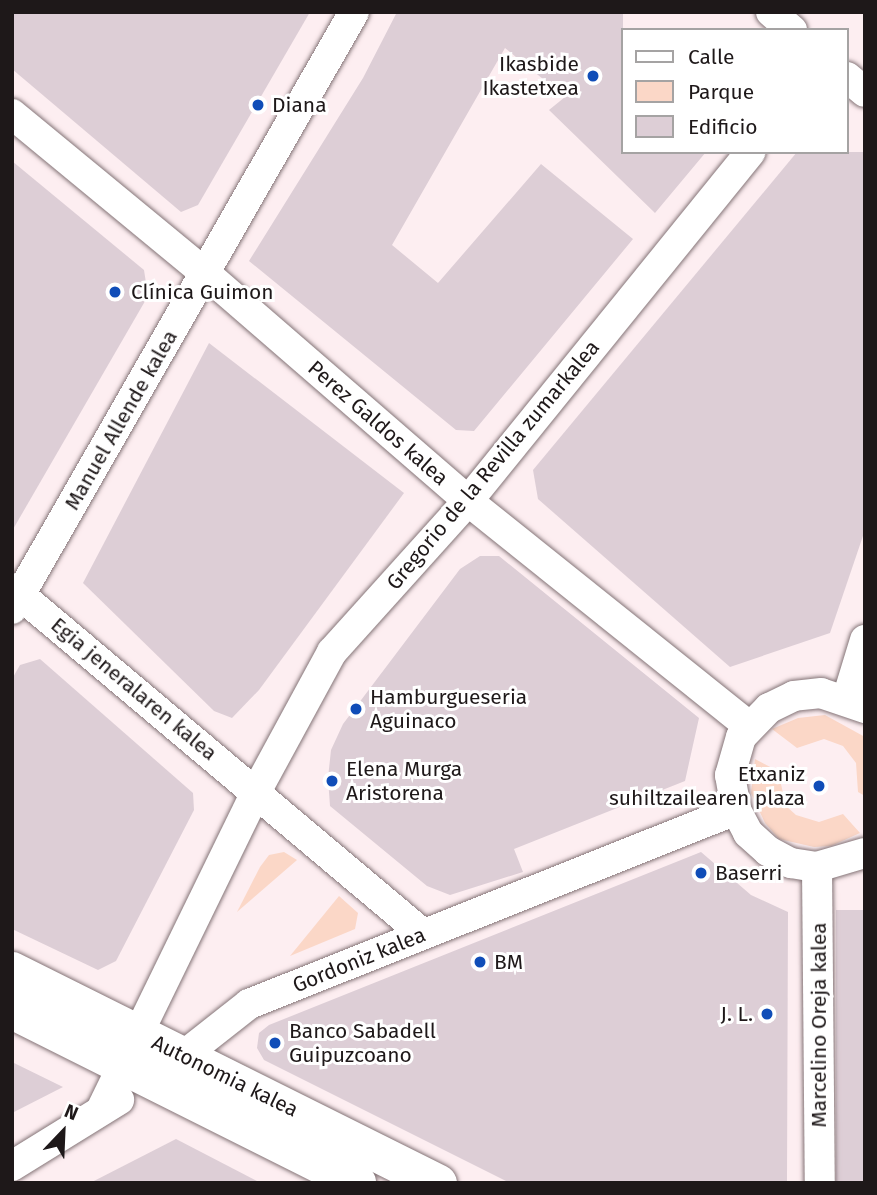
<!DOCTYPE html>
<meta charset="utf-8">
<style>
body{margin:0}
#map{position:relative;width:877px;height:1195px;overflow:hidden;background:#fdeef1;font-family:"Fira Sans",sans-serif}
div>[style]{position:absolute}
[style*='--x']{left:calc(var(--x)*1px);top:calc(var(--y)*1px);width:calc(var(--w)*1px);rotate:calc(var(--a)*1deg)}
.green>*{inset:0;background:#fbd7c7}
.building>*{inset:0;background:#ddced6;transform-origin:0 0}
.roads{filter:drop-shadow(0 0 2px #847477) drop-shadow(0 0 2px #847477)}
.street>*{height:30px;margin:-15px;padding:0 15px;transform-origin:15px;border-radius:15px;background:#fff}
.primary>*{height:38px;margin:-19px;padding:0 19px;transform-origin:19px;border-radius:19px;background:#fff}
.dots>*{width:19px;height:19px;translate:-50% -50%;box-sizing:border-box;border:4px solid #fff;border-radius:50%}
span{translate:-50% -50%;white-space:nowrap;text-align:center;line-height:1.15;-webkit-text-stroke:6px #fff;paint-order:stroke}
.poi-label{font-size:21px;color:#1e1819}
.right{translate:-100% -50%;text-align:right}
.left{translate:0 -50%;text-align:left}
.street-label{font-size:21px;color:#1e1819}
.frame{position:absolute;inset:0;border:14px solid #1e1819;pointer-events:none}
.legend{position:absolute;left:621px;top:28px;width:228px;height:126px;box-sizing:border-box;background:#fff;border:2px solid #a5a3a3;margin:0;padding:9px 12px;list-style:none;font-size:21px;color:#1e1819}
.legend li{display:flex;align-items:center;gap:14px;height:35px}
.legend b{width:35px;border:2px solid #a5a3a3}
.north{position:absolute;left:28px;top:1097px;width:70px;height:70px;-webkit-text-stroke:5px #fff;paint-order:stroke;rotate:23deg;font-size:19px;font-weight:700;line-height:28px;text-align:center;color:#1e1819}
.north::after{content:'';display:block;margin:auto;width:24px;height:32px;background:#1e1819;clip-path:polygon(50% 0,100% 100%,50% 72%,0 100%)}
</style>
<div id="map">
<div class="green">
<i style="clip-path:polygon(825px 715px,865px 737px,865px 796px,858px 792px,856px 763px,843px 746px,824px 739px,797px 748px,772px 729px,798px 718px)"></i>
<i style="clip-path:polygon(755px 759px,778px 771px,786px 806px,796px 815px,819px 822px,843px 814px,860px 833px,831px 846px,814px 847px,779px 839px,765px 823px,751px 793px)"></i>
<i style="clip-path:polygon(284px 852px,297px 860px,237px 912px,260px 867px,269px 855px)"></i>
<i style="clip-path:polygon(339px 896px,358px 913px,355px 929px,290px 956px)"></i>
</div>
<div class="building">
<i style="clip-path:polygon(12px 12px,310px 12px,198px 205px,181px 212px,12px 69px)"></i>
<i style="clip-path:polygon(397px 12px,623px 12px,623px 152px,706px 152px,655px 213px,549px 110px,565px 97px,505px 48px,392px 245px,438px 283px,541px 164px,633px 239px,474px 431px,456px 430px,249px 261px,363px 78px)"></i>
<i style="clip-path:polygon(797px 152px,865px 152px,865px 530px,830px 633px,730px 667px,538px 499px,533px 470px)"></i>
<i style="clip-path:polygon(12px 161px,144px 270px,148px 296px,12px 531px)"></i>
<i style="clip-path:polygon(209px 343px,404px 493px,259px 690px,232px 718px,214px 711px,83px 583px)"></i>
<i style="clip-path:polygon(480px 556px,499px 556px,699px 718px,685px 781px,514px 849px,523px 872px,450px 895px,427px 886px,330px 806px,328px 778px,331px 750px,343px 724px,460px 569px)"></i>
<i style="clip-path:polygon(40px 659px,193px 793px,194px 810px,116px 961px,98px 970px,12px 929px,12px 679px,20px 665px)"></i>
<i style="clip-path:polygon(701px 852px,751px 895px,788px 912px,787px 1183px,510px 1183px,264px 1060px,257px 1048px,259px 1033px,269px 1025px)"></i>
<i style="left:865px;top:910px;width:273px;height:29px;rotate:90deg"></i>
<i style="clip-path:polygon(12px 1062px,63px 1087px,12px 1113px)"></i>
<i style="clip-path:polygon(176px 1139px,261px 1183px,90px 1183px)"></i>
</div>
<div class="roads">
<div class="street">
<i style="--x:771;--y:12;--w:28;--a:41"></i>
<i style="--x:847;--y:77;--w:23;--a:40"></i>
<i style="--x:12;--y:114;--w:250;--a:39.5"></i>
<i style="--x:205;--y:273;--w:348;--a:40.9"></i>
<i style="--x:468;--y:501;--w:360;--a:38.7"></i>
<i style="--x:12;--y:588;--w:537;--a:40.09"></i>
<i style="--x:12;--y:609;--w:688;--a:-60.19"></i>
<i style="--x:847;--y:699;--w:62;--a:-73"></i>
<i style="--x:865;--y:708;--w:46;--a:-161.2"></i>
<i style="--x:821;--y:693;--w:27;--a:174"></i>
<i style="--x:794;--y:696;--w:28;--a:154"></i>
<i style="--x:769;--y:708;--w:40;--a:134"></i>
<i style="--x:741;--y:737;--w:40;--a:106"></i>
<i style="--x:730;--y:775;--w:36;--a:80"></i>
<i style="--x:736;--y:810;--w:26;--a:62"></i>
<i style="--x:748;--y:833;--w:27;--a:42"></i>
<i style="--x:768;--y:851;--w:26;--a:28"></i>
<i style="--x:791;--y:863;--w:26;--a:9"></i>
<i style="--x:817;--y:867;--w:50;--a:-16.3"></i>
<i style="--x:817;--y:867;--w:316;--a:89.5"></i>
<i style="--x:169;--y:1067;--w:102;--a:-38.2"></i>
<i style="--x:249;--y:1004;--w:524;--a:-21.72"></i>
<i style="--x:101;--y:1110;--w:356;--a:-64"></i>
<i style="--x:257;--y:790;--w:157;--a:-61.5"></i>
<i style="--x:332;--y:652;--w:203;--a:-48"></i>
<i style="--x:468;--y:501;--w:449;--a:-51"></i>
<i style="--x:12;--y:1166;--w:126;--a:-31.7"></i>
</div>
<div class="primary">
<i style="--x:12;--y:971;--w:476;--a:26.5"></i>
<i style="--x:12;--y:1010;--w:386;--a:26.6"></i>
</div>
</div>
<div class="dots">
<i style="left:593px;top:76px;background:#104db8"></i>
<i style="left:258px;top:105px;background:#104db8"></i>
<i style="left:115px;top:292px;background:#104db8"></i>
<i style="left:356px;top:709px;background:#104db8"></i>
<i style="left:332px;top:781px;background:#104db8"></i>
<i style="left:819px;top:786px;background:#104db8"></i>
<i style="left:701px;top:873px;background:#104db8"></i>
<i style="left:480px;top:962px;background:#104db8"></i>
<i style="left:767px;top:1014px;background:#104db8"></i>
<i style="left:275px;top:1043px;background:#104db8"></i>
</div>
<div class="poi-label">
<span class="right" style="left:579px;top:76px">Ikasbide<br>Ikastetxea</span>
<span class="left" style="left:272px;top:105px">Diana</span>
<span class="left" style="left:131px;top:292px">Clínica Guimon</span>
<span class="left" style="left:370px;top:709px">Hamburgueseria<br>Aguinaco</span>
<span class="left" style="left:346px;top:781px">Elena Murga<br>Aristorena</span>
<span class="right" style="left:805px;top:786px">Etxaniz<br>suhiltzailearen plaza</span>
<span class="left" style="left:715px;top:873px">Baserri</span>
<span class="left" style="left:494px;top:962px">BM</span>
<span class="right" style="left:753px;top:1014px">J. L.</span>
<span class="left" style="left:289px;top:1043px">Banco Sabadell<br>Guipuzcoano</span>
</div>
<div class="street-label">
<span style="left:121px;top:420px;rotate:-60deg">Manuel Allende kalea</span>
<span style="left:378px;top:423px;rotate:41deg">Perez Galdos kalea</span>
<span style="left:493px;top:465px;rotate:-50deg">Gregorio de la Revilla zumarkalea</span>
<span style="left:134px;top:689px;rotate:40deg">Egia jeneralaren kalea</span>
<span style="left:359px;top:960px;rotate:-22deg">Gordoniz kalea</span>
<span style="left:819px;top:1025px;rotate:-90deg">Marcelino Oreja kalea</span>
<span style="left:225px;top:1076px;rotate:26deg">Autonomia kalea</span>
</div>
<div class="frame"></div>
<ul class="legend">
<li><b style="height:9px;background:#fff"></b>Calle</li>
<li><b style="height:19px;background:#fbd7c7"></b>Parque</li>
<li><b style="height:19px;background:#ddced6"></b>Edificio</li>
</ul>
<div class="north">N</div>
</div>
